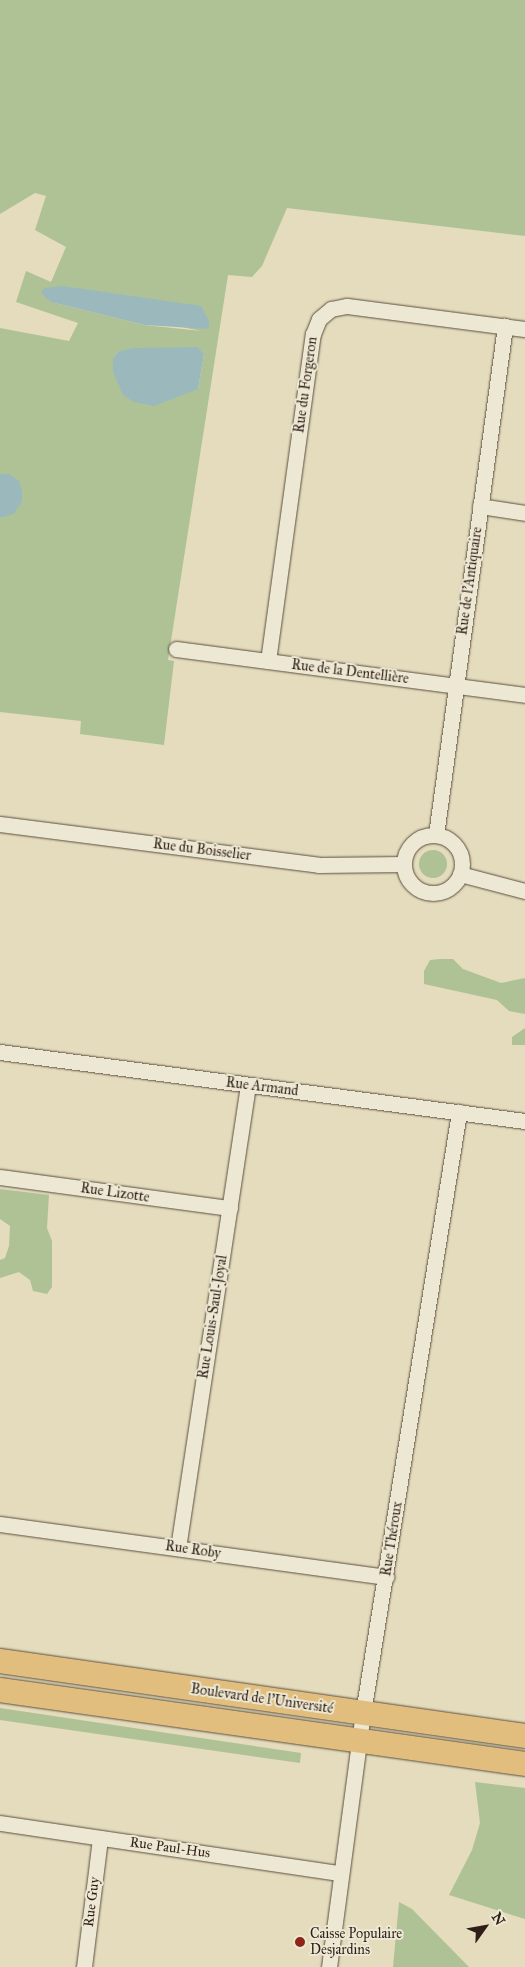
<!DOCTYPE html>
<meta charset="utf-8">
<style>
body{margin:0}
#map{position:relative;width:525px;height:1967px;overflow:hidden;background:#e4dcbc;font-family:"IM FELL Great Primer",serif}
div>[style]{position:absolute}
[style*='--x']{left:calc(var(--x)*1px);top:calc(var(--y)*1px);width:calc(var(--w)*1px);rotate:calc(var(--a)*1deg)}
.green>*{inset:0;background:#aec295}
.round{border-radius:50%}
.water>*{inset:0;background:#9bb9bc}
.roads{filter:drop-shadow(0 0 1px #5c4e40) drop-shadow(0 0 1px #5c4e40)}
.street>*{height:15px;margin:-7.5px;padding:0 7.5px;transform-origin:7.5px;border-radius:7.5px;background:#ede8d3}
.street>.ring{margin:-7.5px;padding:0;box-sizing:content-box;background:none;border:15px solid #ede8d3;border-radius:50%}
.primary>*{height:24px;margin:-12px;padding:0 12px;transform-origin:12px;border-radius:12px;background:#e2be7e}
.dots>*{width:14px;height:14px;translate:-50% -50%;box-sizing:border-box;border:2px solid #ede8d3;border-radius:50%}
span{translate:-50% -50%;white-space:nowrap;text-align:center;line-height:1.15;-webkit-text-stroke:4px #ede8d3;paint-order:stroke}
.street-label{font-size:14px;color:#2e1e17}
.poi-label{font-size:14px;color:#2e1e17}
.left{translate:0 -50%;text-align:left}
.north{position:absolute;left:460px;top:1902px;width:50px;height:50px;-webkit-text-stroke:4px #ede8d3;paint-order:stroke;rotate:58deg;font-size:14px;font-weight:700;line-height:20px;text-align:center;color:#2e1e17}
.north::after{content:'';display:block;margin:auto;width:18px;height:22px;background:#2e1e17;clip-path:polygon(50% 0,100% 100%,50% 72%,0 100%)}
</style>
<div id="map">
<div class="green">
<i style="clip-path:polygon(evenodd,0 0,525px 0,525px 236px,287px 208px,262px 266px,252px 277px,228px 275px,168px 660px,174px 661px,164px 745px,80px 734px,81px 721px,0 712px,0 518px,14px 513px,9px 474px,0 474px,0 328px,69px 341px,78px 323px,16px 302px,26px 271px,51px 282px,66px 247px,35px 230px,46px 196px,35px 193px,0 214px,0 0,51px 302px,202px 331px,144px 325px,51px 302px,0 0,118px 352px,204px 355px,198px 389px,113px 372px,113px 358px,118px 352px)"></i>
<i class="round" style="left:419px;top:850px;width:28px;height:28px"></i>
<i style="clip-path:polygon(440px 959px,453px 959px,463px 969px,501px 983px,525px 978px,525px 1014px,509px 1011px,497px 1000px,424px 984px,424px 971px,430px 960px)"></i>
<i style="clip-path:polygon(525px 1028px,525px 1045px,512px 1045px,512px 1037px)"></i>
<i style="clip-path:polygon(0 1189px,49px 1195px,47px 1228px,52px 1241px,52px 1287px,47px 1294px,33px 1291px,30px 1280px,19px 1272px,0 1278px,0 1260px,5px 1258px,9px 1246px,10px 1226px,0 1219px)"></i>
<i style="clip-path:polygon(0 1708px,301px 1753px,300px 1763px,0 1720px)"></i>
<i style="clip-path:polygon(475px 1782px,525px 1788px,525px 1919px,449px 1895px,472px 1850px,480px 1823px)"></i>
<i style="clip-path:polygon(399px 1902px,412px 1909px,469px 1967px,393px 1967px)"></i>
</div>
<div class="water">
<i style="clip-path:polygon(63px 286px,201px 306px,209px 321px,209px 329px,144px 325px,51px 302px,41px 293px,44px 288px)"></i>
<i style="clip-path:polygon(198px 347px,204px 355px,198px 389px,154px 406px,134px 402px,123px 395px,113px 372px,113px 358px,118px 352px,132px 348px)"></i>
<i style="clip-path:polygon(0 474px,9px 474px,19px 481px,22px 491px,22px 501px,14px 514px,0 518px)"></i>
</div>
<div class="roads">
<div class="street">
<i style="--x:480;--y:506;--w:46;--a:8.8"></i>
<i style="--x:176;--y:649;--w:352;--a:7.5"></i>
<i style="--x:268;--y:661;--w:330;--a:-82.2"></i>
<i style="--x:313;--y:334;--w:16;--a:-68"></i>
<i style="--x:319;--y:319;--w:16;--a:-40"></i>
<i style="--x:331;--y:309;--w:16;--a:-11"></i>
<i style="--x:347;--y:306;--w:179;--a:7.4"></i>
<i style="--x:0;--y:824;--w:321;--a:7.3"></i>
<i style="--x:318;--y:865;--w:86;--a:-0.7"></i>
<i style="--x:436;--y:835;--w:514;--a:-82.28"></i>
<i class="ring" style="left:404px;top:835px;width:43px;height:43px"></i>
<i style="--x:460;--y:874;--w:67;--a:14.7"></i>
<i style="--x:0;--y:1052;--w:530;--a:7.49"></i>
<i style="--x:0;--y:1177;--w:232;--a:7.7"></i>
<i style="--x:0;--y:1524;--w:390;--a:7.8"></i>
<i style="--x:178;--y:1548;--w:468;--a:-81.4"></i>
<i style="--x:0;--y:1823;--w:344;--a:8.4"></i>
<i style="--x:84;--y:1967;--w:130;--a:-82.9"></i>
<i style="--x:329;--y:1967;--w:256;--a:-82.4"></i>
<i style="--x:363;--y:1713;--w:609;--a:-80.92"></i>
</div>
<div class="primary">
<i style="--x:0;--y:1661;--w:530;--a:8.13"></i>
<i style="--x:0;--y:1690;--w:530;--a:8.02"></i>
</div>
</div>
<div class="dots">
<i style="left:300px;top:1942px;background:#8f2418"></i>
</div>
<div class="street-label">
<span style="left:306px;top:385px;rotate:-82deg">Rue du Forgeron</span>
<span style="left:470px;top:581px;rotate:-82deg">Rue de l'Antiquaire</span>
<span style="left:350px;top:672px;rotate:7deg">Rue de la Dentellière</span>
<span style="left:202px;top:850px;rotate:7deg">Rue du Boisselier</span>
<span style="left:262px;top:1087px;rotate:7deg">Rue Armand</span>
<span style="left:115px;top:1193px;rotate:8deg">Rue Lizotte</span>
<span style="left:213px;top:1317px;rotate:-81deg">Rue Louis-Saul-Joyal</span>
<span style="left:392px;top:1539px;rotate:-81deg">Rue Théroux</span>
<span style="left:193px;top:1550px;rotate:8deg">Rue Roby</span>
<span style="left:262px;top:1699px;rotate:8deg">Boulevard de l'Université</span>
<span style="left:170px;top:1848px;rotate:8deg">Rue Paul-Hus</span>
<span style="left:92px;top:1902px;rotate:-83deg">Rue Guy</span>
</div>
<div class="poi-label">
<span class="left" style="left:310px;top:1942px">Caisse Populaire<br>Desjardins</span>
</div>
<div class="north">N</div>
</div>
